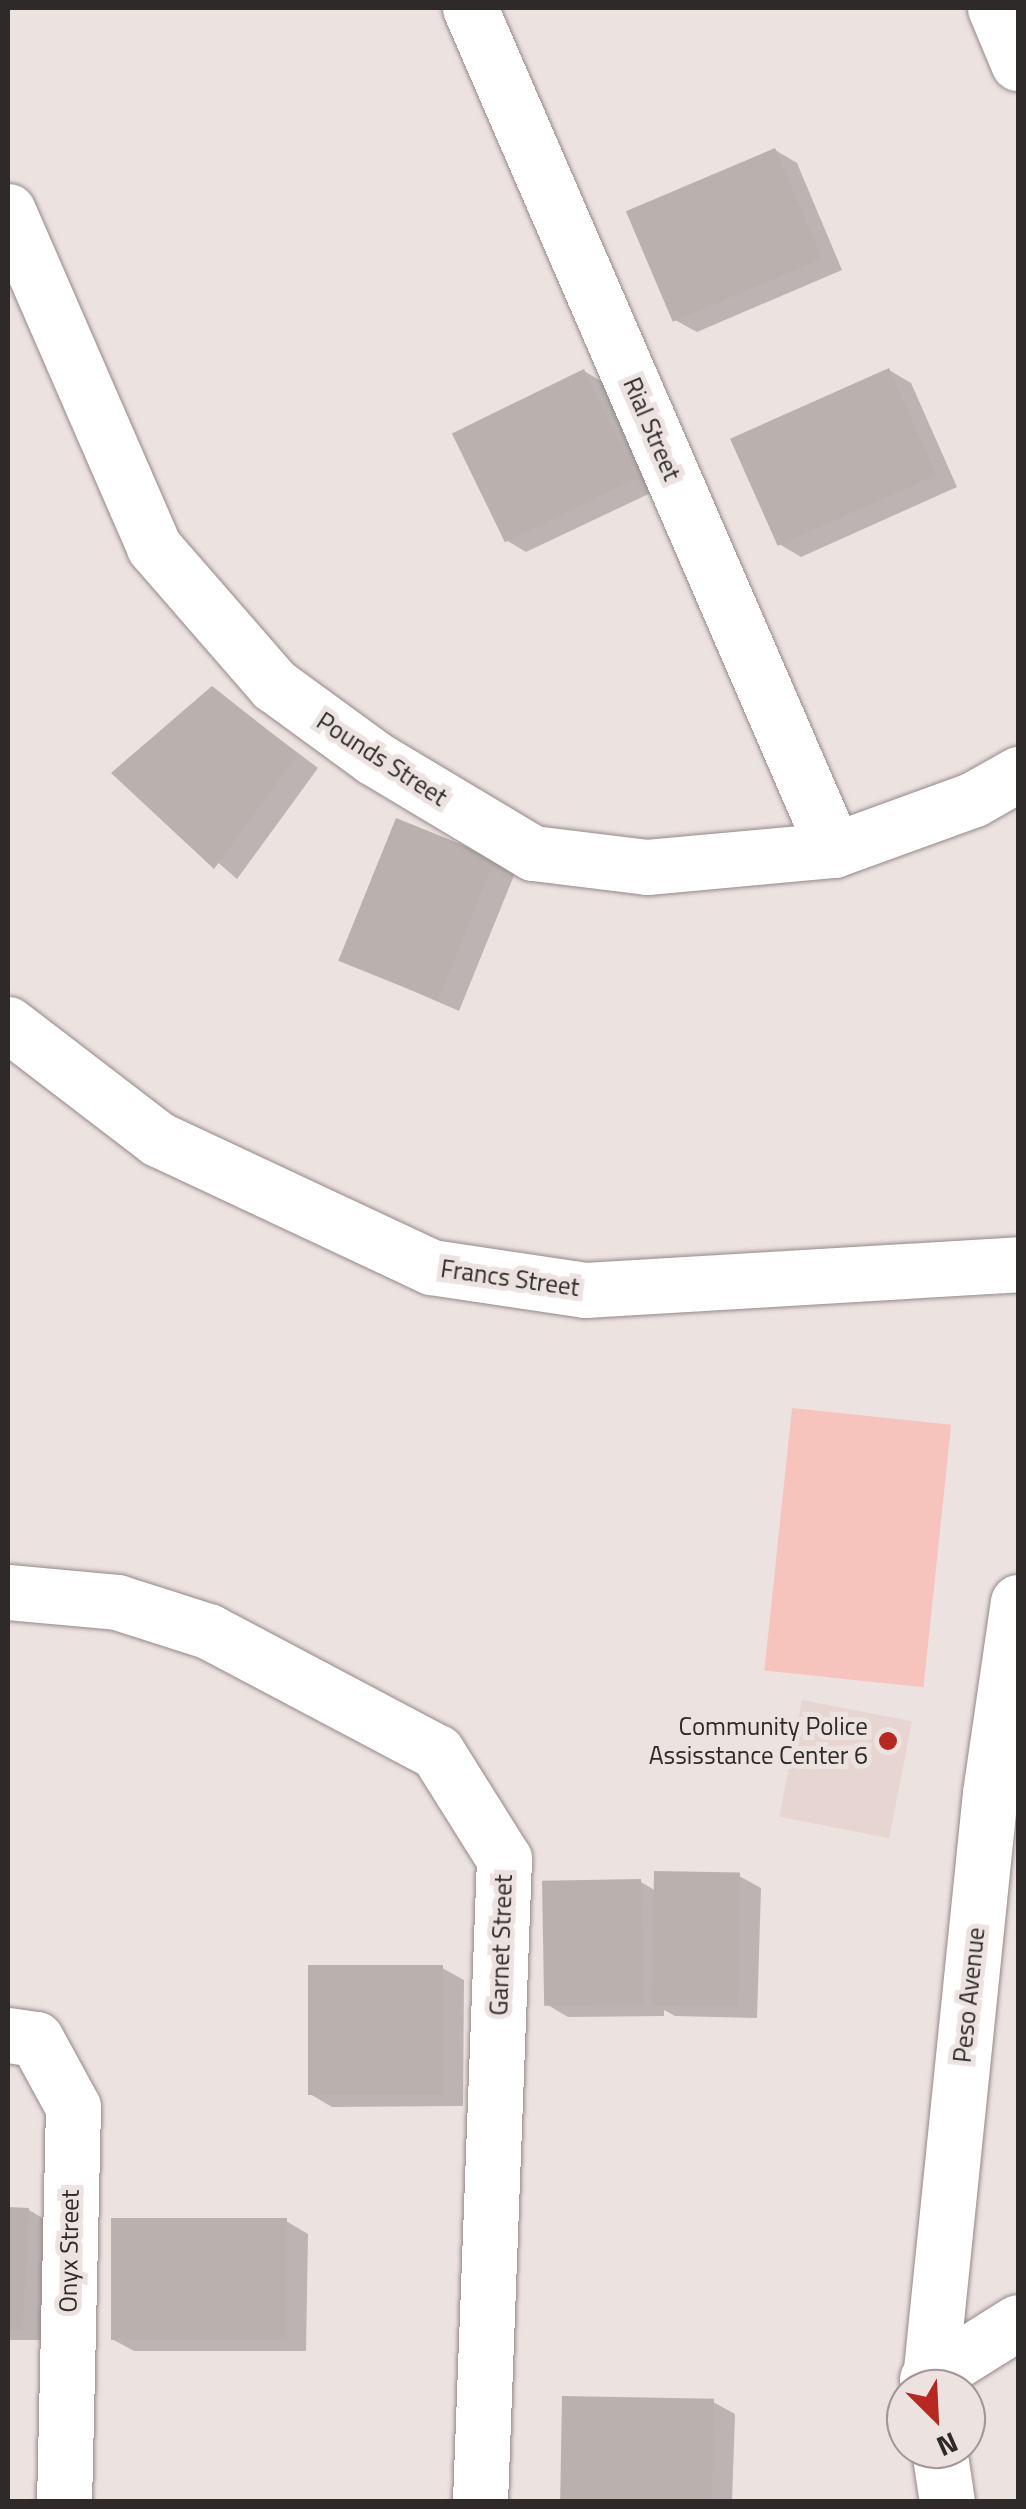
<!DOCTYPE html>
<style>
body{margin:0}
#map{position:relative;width:1026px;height:2509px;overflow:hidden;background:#ece2e0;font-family:"Titillium Web",sans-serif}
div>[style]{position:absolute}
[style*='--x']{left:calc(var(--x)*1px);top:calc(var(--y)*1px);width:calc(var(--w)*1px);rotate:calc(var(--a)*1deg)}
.built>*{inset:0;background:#e7d5d2;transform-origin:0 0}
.green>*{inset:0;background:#f6c4bd;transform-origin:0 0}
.shadow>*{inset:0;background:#0003}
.building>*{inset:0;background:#bab1af;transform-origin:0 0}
.roads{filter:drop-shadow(0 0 2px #938988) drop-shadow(0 0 2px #938988)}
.minor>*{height:55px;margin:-27.5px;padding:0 27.5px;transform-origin:27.5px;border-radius:27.5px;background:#fff}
.tertiary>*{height:55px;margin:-27.5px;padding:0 27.5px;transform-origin:27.5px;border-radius:27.5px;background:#fff}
.dots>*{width:28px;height:28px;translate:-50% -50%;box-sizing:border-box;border:5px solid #ece2e0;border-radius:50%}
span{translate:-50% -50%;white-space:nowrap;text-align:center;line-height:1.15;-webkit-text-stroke:10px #ece2e0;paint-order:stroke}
.street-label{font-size:25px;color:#2e2a2a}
.poi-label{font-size:25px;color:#2e2a2a}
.right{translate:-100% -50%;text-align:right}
.frame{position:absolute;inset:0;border:10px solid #2e2a2a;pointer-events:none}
.north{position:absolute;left:886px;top:2369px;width:100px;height:100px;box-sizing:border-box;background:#ece2e0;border:2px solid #a09897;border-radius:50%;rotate:156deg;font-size:28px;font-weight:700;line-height:40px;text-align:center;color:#2e2a2a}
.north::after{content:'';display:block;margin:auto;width:35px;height:45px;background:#b72920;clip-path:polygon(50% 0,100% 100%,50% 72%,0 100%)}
</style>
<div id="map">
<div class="built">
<i style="left:802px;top:1700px;width:112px;height:119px;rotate:11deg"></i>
</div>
<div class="green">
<i style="left:792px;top:1408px;width:160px;height:264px;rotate:6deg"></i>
</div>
<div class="shadow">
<i style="clip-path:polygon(775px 150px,797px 163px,842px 270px,697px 332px,675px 320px)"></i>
<i style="clip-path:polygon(889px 370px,911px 383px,957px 487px,801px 557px,779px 544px)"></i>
<i style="clip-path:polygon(584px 371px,606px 384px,657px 490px,526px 552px,504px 539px)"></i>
<i style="clip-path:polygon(213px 689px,318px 768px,237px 879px,115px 773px)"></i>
<i style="clip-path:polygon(494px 861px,515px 873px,459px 1011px,342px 960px)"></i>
<i style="clip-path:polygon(739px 1876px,761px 1888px,757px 2018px,675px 2016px,664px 2010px,664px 2016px,568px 2017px,546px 2004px,641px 1882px,656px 1891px)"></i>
<i style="clip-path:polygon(442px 1968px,464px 1980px,463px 2106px,332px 2107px,310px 2094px)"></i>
<i style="clip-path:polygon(8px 2210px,29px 2210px,51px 2223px,48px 2340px,8px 2340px)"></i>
<i style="clip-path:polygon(286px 2221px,308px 2234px,306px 2351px,134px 2351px,112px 2339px)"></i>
<i style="clip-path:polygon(713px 2402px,735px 2414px,732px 2502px,561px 2502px)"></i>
</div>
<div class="building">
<i style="left:775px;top:148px;width:120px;height:162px;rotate:67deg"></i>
<i style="left:889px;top:368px;width:117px;height:174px;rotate:66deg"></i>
<i style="left:584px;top:369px;width:121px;height:147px;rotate:64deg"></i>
<i style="clip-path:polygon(212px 686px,298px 754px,214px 869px,111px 773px)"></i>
<i style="left:396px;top:818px;width:107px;height:154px;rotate:22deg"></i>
<i style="left:654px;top:1871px;width:86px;height:134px;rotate:1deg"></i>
<i style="left:641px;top:1879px;width:125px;height:99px;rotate:89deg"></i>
<i style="left:443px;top:1965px;width:130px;height:135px;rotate:90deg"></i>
<i style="left:8px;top:2207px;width:21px;height:122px;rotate:3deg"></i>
<i style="left:111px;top:2218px;width:176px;height:122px"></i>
<i style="left:562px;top:2396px;width:152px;height:106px;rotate:1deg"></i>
</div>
<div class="roads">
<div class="minor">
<i style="--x:470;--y:8;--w:917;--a:66.62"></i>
<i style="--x:8;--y:211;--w:366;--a:66.5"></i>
<i style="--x:154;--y:547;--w:183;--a:49"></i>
<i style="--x:274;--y:685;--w:124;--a:36.1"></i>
<i style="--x:374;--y:758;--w:185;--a:30.9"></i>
<i style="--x:533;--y:853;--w:115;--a:7"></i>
<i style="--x:647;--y:867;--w:188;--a:-5.2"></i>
<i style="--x:834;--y:850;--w:149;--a:-20"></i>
<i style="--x:974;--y:799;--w:51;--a:-29.6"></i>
<i style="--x:8;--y:1024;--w:189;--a:37.5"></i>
<i style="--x:158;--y:1139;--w:302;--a:25.1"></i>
<i style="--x:431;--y:1267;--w:156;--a:8.5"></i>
<i style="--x:585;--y:1290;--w:434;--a:-3.4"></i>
<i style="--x:8;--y:1592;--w:109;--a:5.2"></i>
<i style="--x:117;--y:1602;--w:96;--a:17.7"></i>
<i style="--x:208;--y:1631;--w:259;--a:27.9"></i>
<i style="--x:437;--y:1752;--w:126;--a:57.9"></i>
<i style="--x:504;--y:1859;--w:643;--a:92.14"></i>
<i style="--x:8;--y:2035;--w:28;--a:8"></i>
<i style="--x:36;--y:2039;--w:77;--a:61.4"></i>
<i style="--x:73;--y:2107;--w:395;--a:91.3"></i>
<i style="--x:927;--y:2379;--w:107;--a:-32.1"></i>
</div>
<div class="tertiary">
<i style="--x:995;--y:8;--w:60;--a:67.3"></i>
<i style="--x:929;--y:2389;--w:599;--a:-84.16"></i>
<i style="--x:990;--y:1793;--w:193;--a:-81.7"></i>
<i style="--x:939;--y:2449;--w:54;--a:81.4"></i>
</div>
</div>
<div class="dots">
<i style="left:888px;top:1741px;background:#b72920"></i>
</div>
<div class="street-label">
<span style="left:652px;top:429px;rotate:67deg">Rial Street</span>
<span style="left:382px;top:759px;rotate:33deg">Pounds Street</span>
<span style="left:510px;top:1278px;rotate:8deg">Francs Street</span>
<span style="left:501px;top:1945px;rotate:-88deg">Garnet Street</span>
<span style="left:969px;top:1995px;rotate:-84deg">Peso Avenue</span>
<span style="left:69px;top:2251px;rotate:-89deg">Onyx Street</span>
</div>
<div class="poi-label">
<span class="right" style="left:868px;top:1741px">Community Police<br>Assisstance Center 6</span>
</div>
<div class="frame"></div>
<div class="north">N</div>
</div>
